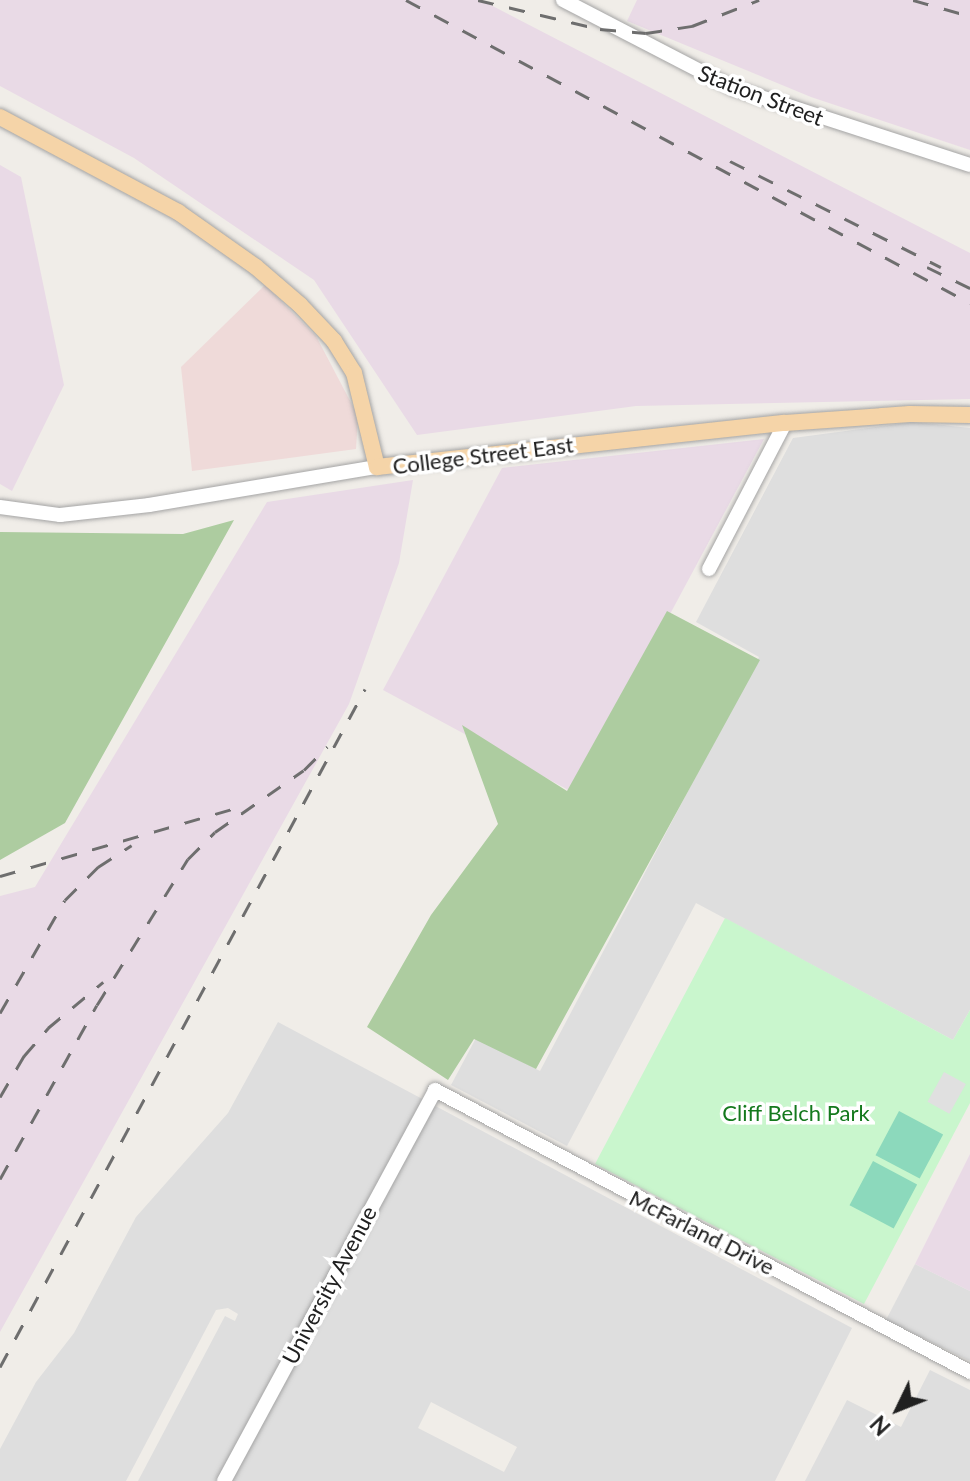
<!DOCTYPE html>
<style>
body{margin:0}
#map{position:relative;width:970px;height:1481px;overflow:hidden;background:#f0ede8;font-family:Lato,sans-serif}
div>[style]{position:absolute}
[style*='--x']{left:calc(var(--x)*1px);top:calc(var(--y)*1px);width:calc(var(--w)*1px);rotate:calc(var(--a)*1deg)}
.residential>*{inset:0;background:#dedede}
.commercial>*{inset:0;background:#efdad9}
.industrial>*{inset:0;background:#e9dae6}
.forest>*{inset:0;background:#adcca0}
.park>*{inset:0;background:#c9f6cd}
.pitch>*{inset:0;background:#8cd9bc;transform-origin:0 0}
.parking>*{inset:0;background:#e0e0e0;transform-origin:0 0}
.roads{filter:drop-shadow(0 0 2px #a4a4a4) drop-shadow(0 0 2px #a4a4a4)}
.minor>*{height:14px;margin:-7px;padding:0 7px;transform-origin:7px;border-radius:7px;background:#fff}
.major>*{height:16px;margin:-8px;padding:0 8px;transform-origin:8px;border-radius:8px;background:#f5d4a8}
.rail>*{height:3px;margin-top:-1.5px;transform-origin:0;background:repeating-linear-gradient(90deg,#6e6e6e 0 16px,transparent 0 32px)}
span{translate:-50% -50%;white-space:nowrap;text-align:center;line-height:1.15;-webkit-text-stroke:7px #fff;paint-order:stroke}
.street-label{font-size:22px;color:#202020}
.park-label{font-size:22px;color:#14791d}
.north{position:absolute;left:858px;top:1369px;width:80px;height:80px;-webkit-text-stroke:6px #fff;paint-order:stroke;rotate:227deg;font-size:22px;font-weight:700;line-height:32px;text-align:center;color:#202020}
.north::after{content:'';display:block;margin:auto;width:28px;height:36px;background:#202020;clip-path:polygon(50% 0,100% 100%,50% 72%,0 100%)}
</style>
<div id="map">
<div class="residential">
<i style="clip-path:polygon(913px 422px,970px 428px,970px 1010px,953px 1040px,696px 903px,567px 1146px,451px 1085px,476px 1038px,540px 1071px,759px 657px,696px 622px,793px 438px)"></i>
<i style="clip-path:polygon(evenodd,278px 1022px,852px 1328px,775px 1481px,138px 1481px,225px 1316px,235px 1321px,238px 1314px,228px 1308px,216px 1310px,126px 1481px,0 1481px,0 1449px,36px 1382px,74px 1333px,136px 1217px,228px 1113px,278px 1022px,431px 1402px,517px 1447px,504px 1472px,418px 1428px,431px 1402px)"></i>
<i style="clip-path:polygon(915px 1264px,970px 1291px,970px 1361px,886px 1320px)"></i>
<i style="clip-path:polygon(930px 1370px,970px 1390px,970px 1481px,805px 1481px,847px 1400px,901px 1427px)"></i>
</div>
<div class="commercial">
<i style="clip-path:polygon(265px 285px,316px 336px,358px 416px,356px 449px,192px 471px,181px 367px)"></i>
</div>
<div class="industrial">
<i style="clip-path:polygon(0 0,481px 0,970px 253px,970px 399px,636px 406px,417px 435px,314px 280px,134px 158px,0 86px)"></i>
<i style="clip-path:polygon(637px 0,970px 0,970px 150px,811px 97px,627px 21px)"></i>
<i style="clip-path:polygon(0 165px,21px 177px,64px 385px,12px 491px,0 484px)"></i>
<i style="clip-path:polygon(764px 439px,574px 793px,383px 690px,502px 468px)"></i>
<i style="clip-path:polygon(413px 480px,399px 563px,349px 704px,0 1332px,0 896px,35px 887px,267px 502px)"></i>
<i style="clip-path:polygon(970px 1154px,970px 1291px,915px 1264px)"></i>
</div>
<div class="forest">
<i style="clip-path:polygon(234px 520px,65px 823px,0 860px,0 532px,183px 534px)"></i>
<i style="clip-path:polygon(667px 611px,760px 660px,536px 1069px,474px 1039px,448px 1080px,367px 1027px,431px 915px,498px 824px,462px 725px,567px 791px)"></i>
</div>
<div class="park">
<i style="clip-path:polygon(725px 918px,953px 1040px,970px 1010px,970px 1103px,864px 1304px,595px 1164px)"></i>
</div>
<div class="pitch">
<i style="left:899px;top:1111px;width:50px;height:50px;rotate:28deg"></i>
<i style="left:873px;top:1161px;width:50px;height:50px;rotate:28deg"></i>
</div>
<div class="parking">
<i style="left:944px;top:1072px;width:25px;height:34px;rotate:29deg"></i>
</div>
<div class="roads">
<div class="minor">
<i style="--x:563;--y:0;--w:191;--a:27.4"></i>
<i style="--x:733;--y:88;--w:249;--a:18"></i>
<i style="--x:0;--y:507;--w:61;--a:7.6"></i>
<i style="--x:60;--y:515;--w:90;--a:-6.4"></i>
<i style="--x:149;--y:505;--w:231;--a:-9.5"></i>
<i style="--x:709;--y:569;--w:165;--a:-62.5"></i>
<i style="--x:224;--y:1481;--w:444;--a:-61.6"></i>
<i style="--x:435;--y:1090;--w:605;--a:27.79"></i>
</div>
<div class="major">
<i style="--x:0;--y:117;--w:202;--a:28.1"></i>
<i style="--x:178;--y:212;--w:95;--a:35.2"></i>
<i style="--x:256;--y:267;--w:58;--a:40.8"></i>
<i style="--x:300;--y:305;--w:50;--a:46.6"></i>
<i style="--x:334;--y:341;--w:38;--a:58"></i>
<i style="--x:354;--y:373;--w:97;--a:76.3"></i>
<i style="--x:377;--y:467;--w:410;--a:-6.2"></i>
<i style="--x:785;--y:423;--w:125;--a:-4.1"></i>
<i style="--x:910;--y:414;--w:60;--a:1"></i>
</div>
</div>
<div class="rail">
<i style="--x:406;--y:0;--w:640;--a:28.25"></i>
<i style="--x:478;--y:0;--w:125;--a:13.4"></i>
<i style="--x:600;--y:29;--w:46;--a:5"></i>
<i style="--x:646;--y:33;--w:47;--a:-8.7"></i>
<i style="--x:692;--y:26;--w:72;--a:-21.2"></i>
<i style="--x:913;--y:0;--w:59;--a:15.7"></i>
<i style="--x:730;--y:161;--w:236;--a:26.7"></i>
<i style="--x:927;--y:267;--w:48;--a:26"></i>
<i style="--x:0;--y:876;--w:253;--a:-16.1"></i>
<i style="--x:0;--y:1013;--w:130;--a:-60.1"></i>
<i style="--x:65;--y:900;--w:47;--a:-45"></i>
<i style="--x:98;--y:867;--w:40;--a:-32.9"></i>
<i style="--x:0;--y:1097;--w:48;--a:-59.7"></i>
<i style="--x:24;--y:1056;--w:37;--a:-49"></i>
<i style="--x:48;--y:1028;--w:72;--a:-39.9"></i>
<i style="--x:0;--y:1179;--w:199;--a:-60.9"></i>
<i style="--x:97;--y:1005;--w:172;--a:-58.1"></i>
<i style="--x:188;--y:859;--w:38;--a:-45"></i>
<i style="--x:215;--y:832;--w:108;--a:-34.9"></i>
<i style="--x:304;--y:770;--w:33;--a:-45"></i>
<i style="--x:0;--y:1367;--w:770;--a:-61.7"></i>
</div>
<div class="street-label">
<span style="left:761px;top:95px;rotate:21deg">Station Street</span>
<span style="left:483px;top:455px;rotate:-7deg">College Street East</span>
<span style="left:702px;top:1232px;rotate:27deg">McFarland Drive</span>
<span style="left:329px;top:1285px;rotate:-62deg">University Avenue</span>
</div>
<div class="park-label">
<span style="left:796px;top:1113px">Cliff Belch Park</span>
</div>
<div class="north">N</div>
</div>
